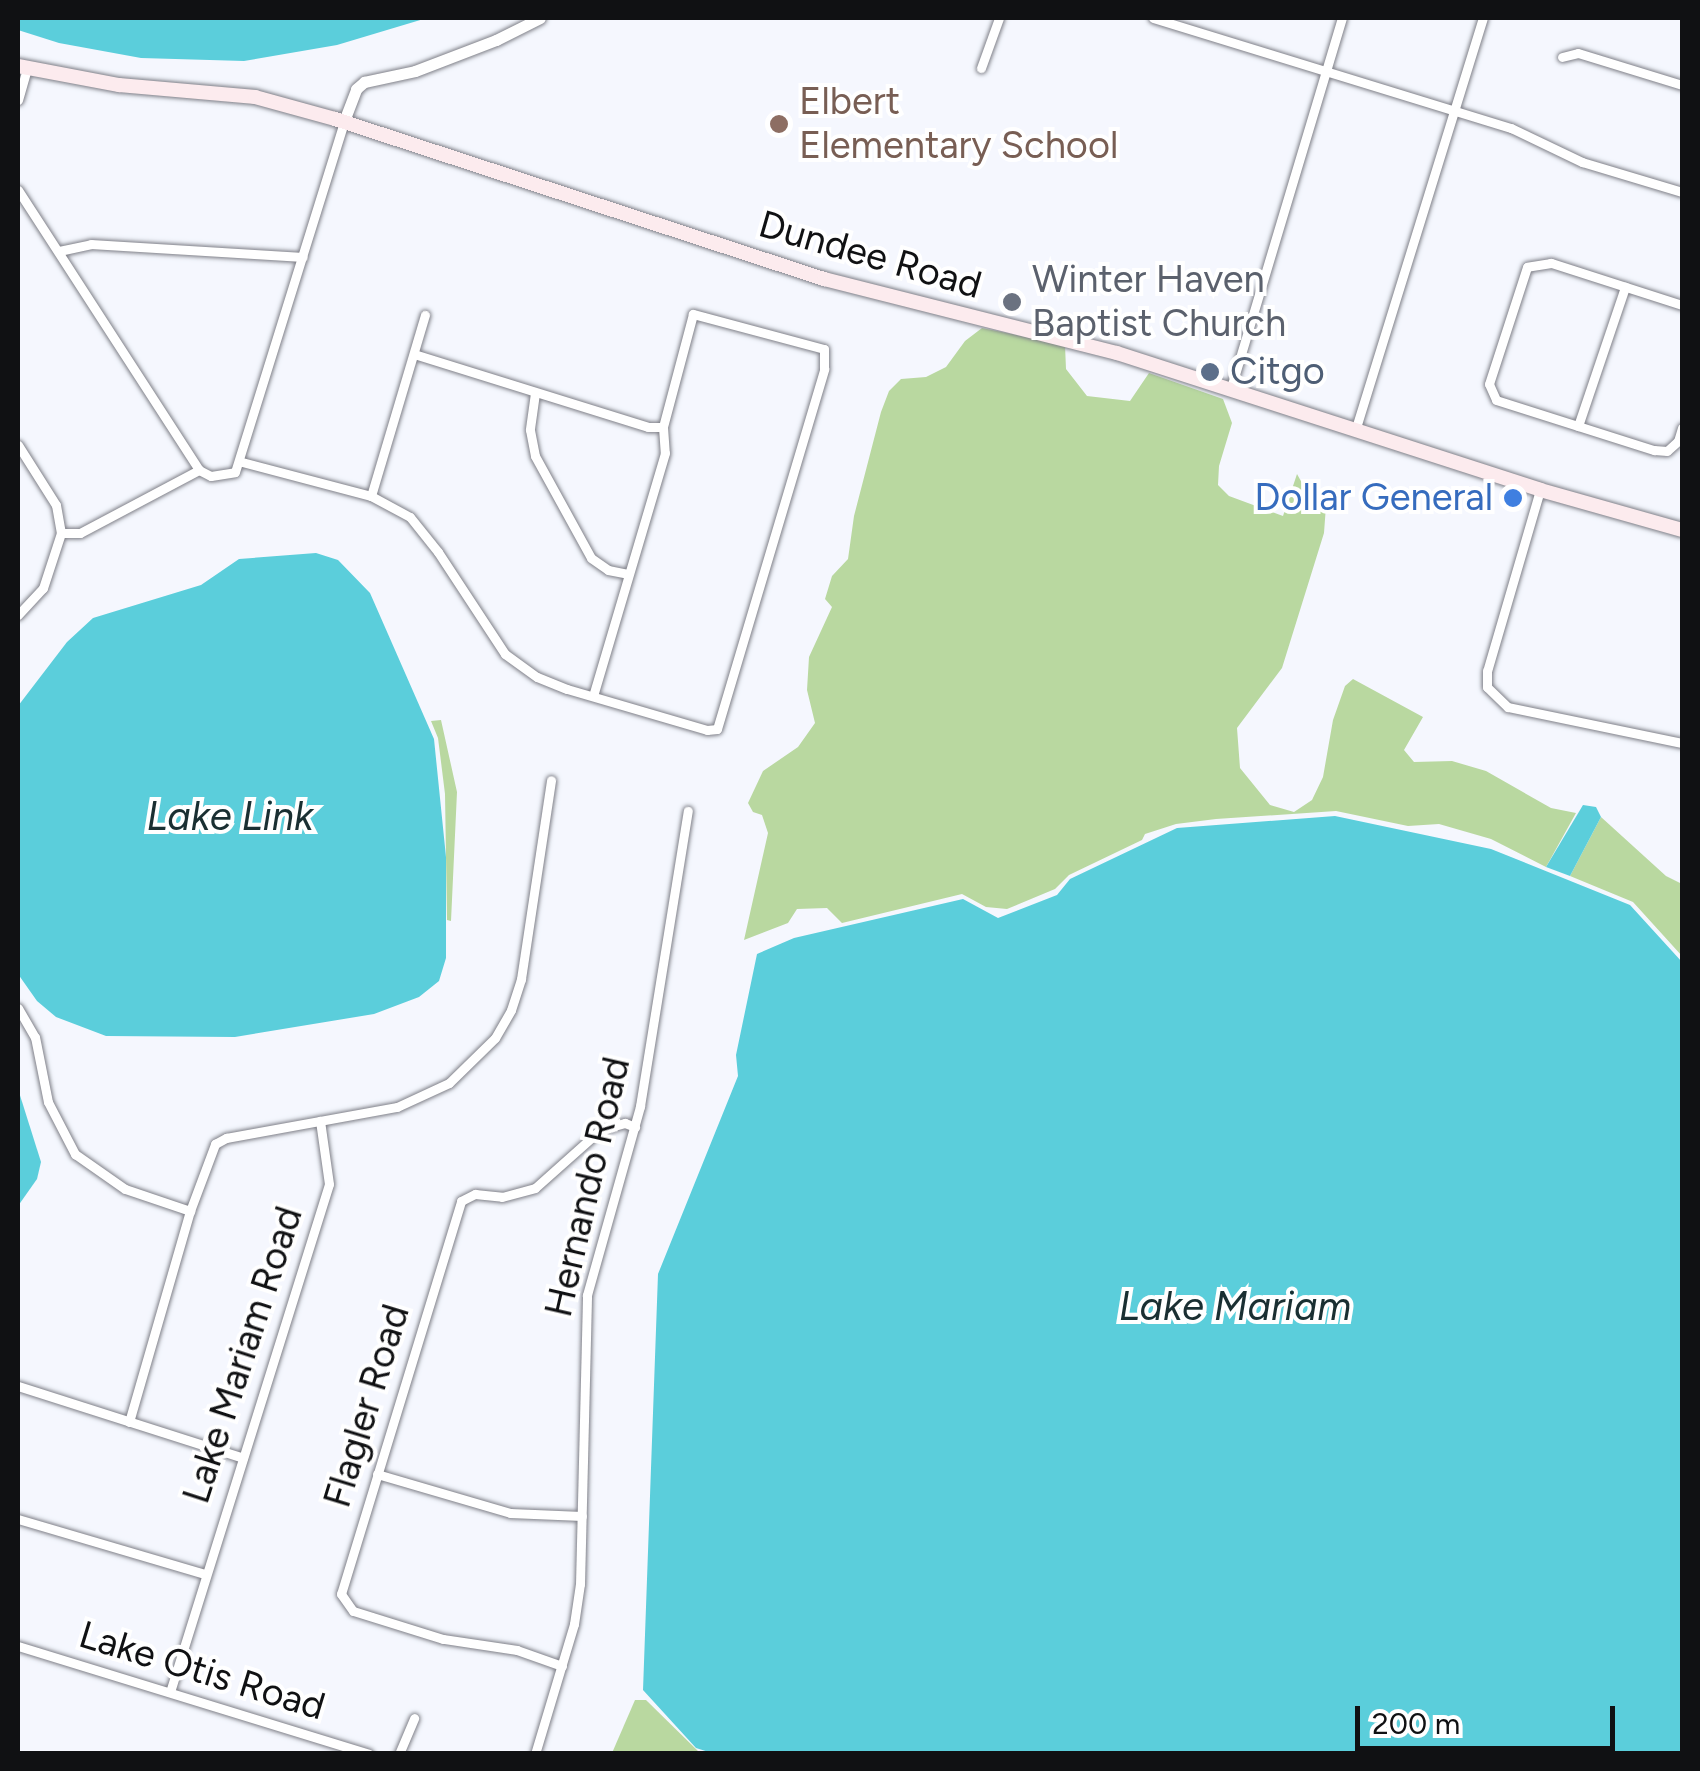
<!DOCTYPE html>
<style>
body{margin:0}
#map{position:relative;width:1700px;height:1771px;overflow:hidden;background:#f5f7fe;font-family:Figtree,sans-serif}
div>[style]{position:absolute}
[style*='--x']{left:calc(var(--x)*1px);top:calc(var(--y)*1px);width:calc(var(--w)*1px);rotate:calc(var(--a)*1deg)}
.green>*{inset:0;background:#b9d8a0}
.water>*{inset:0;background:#5bcedb}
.roads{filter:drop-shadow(0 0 2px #7f8088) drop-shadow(0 0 2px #7f8088)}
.minor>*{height:9px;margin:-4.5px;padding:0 4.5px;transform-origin:4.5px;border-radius:4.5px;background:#fff}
.tertiary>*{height:11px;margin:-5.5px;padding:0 5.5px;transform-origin:5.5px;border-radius:5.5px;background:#fff}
.secondary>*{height:14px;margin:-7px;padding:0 7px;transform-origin:7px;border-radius:7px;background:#fcebee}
.dots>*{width:28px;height:28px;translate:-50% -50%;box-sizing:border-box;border:5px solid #fff;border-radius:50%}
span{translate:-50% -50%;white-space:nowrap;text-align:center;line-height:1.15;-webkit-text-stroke:8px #fff;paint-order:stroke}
.education-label{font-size:38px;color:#785e54}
.left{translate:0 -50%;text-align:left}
.street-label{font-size:38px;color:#101113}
.worship-label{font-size:38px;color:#5b616d}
.service-label{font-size:38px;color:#4e5e75}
.shop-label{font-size:38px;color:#366cbe}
.right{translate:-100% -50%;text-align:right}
.water-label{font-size:40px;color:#1a2f32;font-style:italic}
.frame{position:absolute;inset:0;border:20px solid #101113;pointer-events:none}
.scale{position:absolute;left:1355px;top:1706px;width:260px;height:45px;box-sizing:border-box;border:5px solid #101113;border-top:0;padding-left:12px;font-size:30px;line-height:35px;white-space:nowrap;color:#101113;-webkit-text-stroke:8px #fff;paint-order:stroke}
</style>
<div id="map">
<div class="green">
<i style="clip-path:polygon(982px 328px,1065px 345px,1066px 369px,1087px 396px,1130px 401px,1149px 373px,1223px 399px,1232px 423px,1219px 466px,1218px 485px,1229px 496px,1283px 516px,1297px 474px,1302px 483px,1319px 492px,1326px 506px,1324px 533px,1282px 668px,1237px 728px,1240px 768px,1270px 805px,1294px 812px,1312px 800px,1323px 777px,1333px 720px,1345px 686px,1353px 679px,1423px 717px,1404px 750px,1414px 762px,1452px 761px,1486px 771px,1551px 808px,1576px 813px,1546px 867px,1491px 839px,1439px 824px,1408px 826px,1336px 811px,1216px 819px,1176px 824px,1145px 834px,1142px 840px,1069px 875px,1055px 889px,1007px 909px,986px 907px,962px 894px,842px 923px,827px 908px,797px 909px,788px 923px,744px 940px,768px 833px,762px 815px,753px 812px,748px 803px,763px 771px,798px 747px,815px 723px,807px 690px,809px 657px,832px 607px,825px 599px,832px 576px,848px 559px,854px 516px,881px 412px,889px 391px,901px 379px,926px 377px,946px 367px,965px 341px)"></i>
<i style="clip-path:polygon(441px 720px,457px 792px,451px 921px,447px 920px,445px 794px,438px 738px,431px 721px)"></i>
<i style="clip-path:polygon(1601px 817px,1666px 876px,1682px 884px,1682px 956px,1633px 902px,1570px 876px)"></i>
<i style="clip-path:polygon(635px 1700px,646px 1700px,700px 1753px,612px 1753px)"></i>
</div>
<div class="water">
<i style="clip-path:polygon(18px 18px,427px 18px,337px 45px,244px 61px,141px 58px,59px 43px,18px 30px)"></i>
<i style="clip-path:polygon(316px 553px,338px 560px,370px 593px,434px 739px,446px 857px,446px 958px,439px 981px,419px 997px,374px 1014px,235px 1037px,106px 1036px,56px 1017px,37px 1001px,18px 974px,18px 706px,67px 642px,93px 618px,201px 585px,239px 559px)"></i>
<i style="clip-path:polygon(1583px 805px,1596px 807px,1601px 817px,1570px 876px,1546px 867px)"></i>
<i style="clip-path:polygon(1335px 816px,1491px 849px,1630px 905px,1682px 962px,1682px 1753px,715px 1754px,696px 1748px,643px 1690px,658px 1274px,738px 1076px,736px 1055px,757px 954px,794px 938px,963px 899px,998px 918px,1057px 895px,1070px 879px,1177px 828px)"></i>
<i style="clip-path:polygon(18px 1089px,41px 1162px,37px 1179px,18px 1206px)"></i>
</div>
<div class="roads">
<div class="minor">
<i style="--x:1153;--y:18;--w:375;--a:17.1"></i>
<i style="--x:1511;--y:128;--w:79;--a:25.6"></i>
<i style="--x:1582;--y:162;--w:104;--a:16.7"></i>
<i style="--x:1562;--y:57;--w:16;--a:-14"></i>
<i style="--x:1578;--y:53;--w:109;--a:17.1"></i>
<i style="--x:981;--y:68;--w:53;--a:-70.2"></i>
<i style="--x:18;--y:100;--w:33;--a:-74"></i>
<i style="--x:18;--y:190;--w:333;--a:57.1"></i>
<i style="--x:59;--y:251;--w:33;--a:-12"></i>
<i style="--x:91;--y:244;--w:212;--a:3.5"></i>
<i style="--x:1682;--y:305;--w:138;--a:-162.2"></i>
<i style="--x:1551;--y:263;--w:24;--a:171"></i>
<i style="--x:1527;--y:267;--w:123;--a:108"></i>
<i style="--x:1489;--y:384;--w:17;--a:66"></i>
<i style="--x:1496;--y:400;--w:166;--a:17.6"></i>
<i style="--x:1654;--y:450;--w:13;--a:4"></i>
<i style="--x:1667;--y:451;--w:15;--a:-42"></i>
<i style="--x:1678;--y:441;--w:14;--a:-73"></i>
<i style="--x:414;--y:354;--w:245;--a:17.3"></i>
<i style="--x:648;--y:427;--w:15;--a:0"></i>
<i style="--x:1230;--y:391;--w:389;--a:-73.3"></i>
<i style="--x:535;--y:393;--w:37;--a:98"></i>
<i style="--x:530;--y:430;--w:26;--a:79"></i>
<i style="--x:535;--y:456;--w:116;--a:61.2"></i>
<i style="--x:591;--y:558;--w:21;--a:35"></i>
<i style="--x:608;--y:570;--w:20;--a:11"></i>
<i style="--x:1578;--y:426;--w:147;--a:-71.3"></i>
<i style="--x:1355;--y:431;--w:432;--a:-72.8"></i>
<i style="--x:18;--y:445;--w:71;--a:57.7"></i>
<i style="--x:56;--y:505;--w:28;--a:80"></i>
<i style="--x:61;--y:533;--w:58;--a:108.1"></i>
<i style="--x:43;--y:588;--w:37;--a:133"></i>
<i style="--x:242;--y:462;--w:133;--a:14.8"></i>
<i style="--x:371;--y:496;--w:44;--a:28.3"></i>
<i style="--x:410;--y:517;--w:45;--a:51.3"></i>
<i style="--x:438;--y:552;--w:122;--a:56.7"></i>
<i style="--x:505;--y:654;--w:39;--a:36"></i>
<i style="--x:537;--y:677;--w:32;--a:22"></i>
<i style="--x:567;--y:689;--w:146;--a:16.3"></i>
<i style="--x:707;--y:730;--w:10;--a:-6"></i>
<i style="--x:717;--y:729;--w:376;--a:-73.4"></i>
<i style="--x:824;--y:369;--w:20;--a:-90"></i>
<i style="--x:824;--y:349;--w:136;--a:-165"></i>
<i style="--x:693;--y:314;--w:117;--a:104.9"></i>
<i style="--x:663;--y:427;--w:26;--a:86"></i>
<i style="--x:665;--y:453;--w:253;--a:106.5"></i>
<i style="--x:1540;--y:490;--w:189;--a:106.3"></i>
<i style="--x:1487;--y:671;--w:16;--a:90"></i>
<i style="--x:1487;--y:687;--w:29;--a:44"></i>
<i style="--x:1508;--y:707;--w:178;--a:11.7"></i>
<i style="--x:371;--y:496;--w:189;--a:-73.4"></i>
<i style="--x:61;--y:533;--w:19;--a:0"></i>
<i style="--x:80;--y:533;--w:135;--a:-27.9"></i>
<i style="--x:199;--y:470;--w:13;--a:27"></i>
<i style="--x:211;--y:476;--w:24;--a:-9"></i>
<i style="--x:235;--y:472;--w:368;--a:-72.7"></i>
<i style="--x:18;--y:1008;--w:34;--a:60"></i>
<i style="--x:35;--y:1037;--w:66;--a:78.7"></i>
<i style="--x:48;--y:1102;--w:59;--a:62.6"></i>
<i style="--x:75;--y:1154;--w:61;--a:35"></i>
<i style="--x:125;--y:1189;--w:69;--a:18.7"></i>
<i style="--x:18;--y:1386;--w:236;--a:17.7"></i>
<i style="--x:129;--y:1422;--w:220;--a:-73.9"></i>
<i style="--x:190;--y:1211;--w:72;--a:-69.5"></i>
<i style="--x:215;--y:1144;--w:13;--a:-29"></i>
<i style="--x:226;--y:1138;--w:174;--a:-10.3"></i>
<i style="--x:397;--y:1107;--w:57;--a:-24.8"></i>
<i style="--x:449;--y:1083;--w:64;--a:-44.4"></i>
<i style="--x:495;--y:1038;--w:32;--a:-60"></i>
<i style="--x:511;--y:1010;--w:33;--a:-72"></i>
<i style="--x:521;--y:979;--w:201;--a:-81.4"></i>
<i style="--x:377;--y:1474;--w:139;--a:16.3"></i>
<i style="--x:510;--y:1513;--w:72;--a:2.4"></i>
<i style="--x:18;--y:1519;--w:195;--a:16.4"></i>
<i style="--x:18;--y:1646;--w:367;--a:17.1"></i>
<i style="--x:562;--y:1666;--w:48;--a:-160.4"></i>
<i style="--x:517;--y:1650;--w:75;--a:-171.5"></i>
<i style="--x:443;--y:1639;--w:94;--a:-162.7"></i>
<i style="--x:353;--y:1611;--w:21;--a:-125"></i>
<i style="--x:341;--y:1594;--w:411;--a:-73"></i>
<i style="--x:461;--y:1201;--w:16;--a:-27"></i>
<i style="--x:475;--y:1194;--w:27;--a:6"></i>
<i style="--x:502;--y:1197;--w:34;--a:-15"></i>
<i style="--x:535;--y:1188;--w:87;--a:-41.7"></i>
<i style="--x:600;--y:1130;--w:26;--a:-16"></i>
<i style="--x:625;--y:1123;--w:11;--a:22"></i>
<i style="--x:170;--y:1692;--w:532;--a:-72.62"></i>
<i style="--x:329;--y:1184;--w:64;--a:-98.1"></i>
<i style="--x:399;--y:1754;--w:39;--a:-67"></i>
<i style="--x:535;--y:1754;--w:136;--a:-73.3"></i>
<i style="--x:574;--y:1624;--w:40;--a:-81.5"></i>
<i style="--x:580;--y:1584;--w:289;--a:-88.6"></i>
<i style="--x:587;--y:1295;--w:196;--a:-74.3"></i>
<i style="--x:640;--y:1106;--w:299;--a:-80.8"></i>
</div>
<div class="tertiary">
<i style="--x:344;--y:121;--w:34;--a:-69"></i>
<i style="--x:356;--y:89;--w:11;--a:-41"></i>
<i style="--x:364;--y:82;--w:52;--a:-12.2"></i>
<i style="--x:415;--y:71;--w:87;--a:-20.9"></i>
<i style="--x:496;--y:40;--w:49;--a:-26.6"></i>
</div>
<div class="secondary">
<i style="--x:18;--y:66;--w:103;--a:10.7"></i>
<i style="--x:119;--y:85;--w:137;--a:5"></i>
<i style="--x:255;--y:97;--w:83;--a:15.4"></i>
<i style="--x:335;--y:119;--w:515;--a:18.12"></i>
<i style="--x:824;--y:279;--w:302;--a:14.2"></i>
<i style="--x:1117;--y:353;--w:445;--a:17.9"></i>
<i style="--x:1540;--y:490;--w:148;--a:15.7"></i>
</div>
</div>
<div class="dots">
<i style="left:779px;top:124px;background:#8d6e63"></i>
<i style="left:1012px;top:302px;background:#6b7280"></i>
<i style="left:1210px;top:372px;background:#5c6f8a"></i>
<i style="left:1513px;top:498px;background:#3f7fe0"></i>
</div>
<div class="education-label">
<span class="left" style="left:799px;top:124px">Elbert<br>Elementary School</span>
</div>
<div class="street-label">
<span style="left:870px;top:255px;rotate:16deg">Dundee Road</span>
<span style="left:588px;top:1187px;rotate:-77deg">Hernando Road</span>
<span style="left:243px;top:1355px;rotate:-72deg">Lake Mariam Road</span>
<span style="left:367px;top:1406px;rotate:-73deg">Flagler Road</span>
<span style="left:202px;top:1671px;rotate:17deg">Lake Otis Road</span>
</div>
<div class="worship-label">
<span class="left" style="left:1032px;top:302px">Winter Haven<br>Baptist Church</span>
</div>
<div class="service-label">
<span class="left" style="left:1230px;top:372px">Citgo</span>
</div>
<div class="shop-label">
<span class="right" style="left:1493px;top:498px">Dollar General</span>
</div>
<div class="water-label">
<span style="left:230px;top:816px">Lake Link</span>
<span style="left:1235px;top:1306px">Lake Mariam</span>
</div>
<div class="frame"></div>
<div class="scale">200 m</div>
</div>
